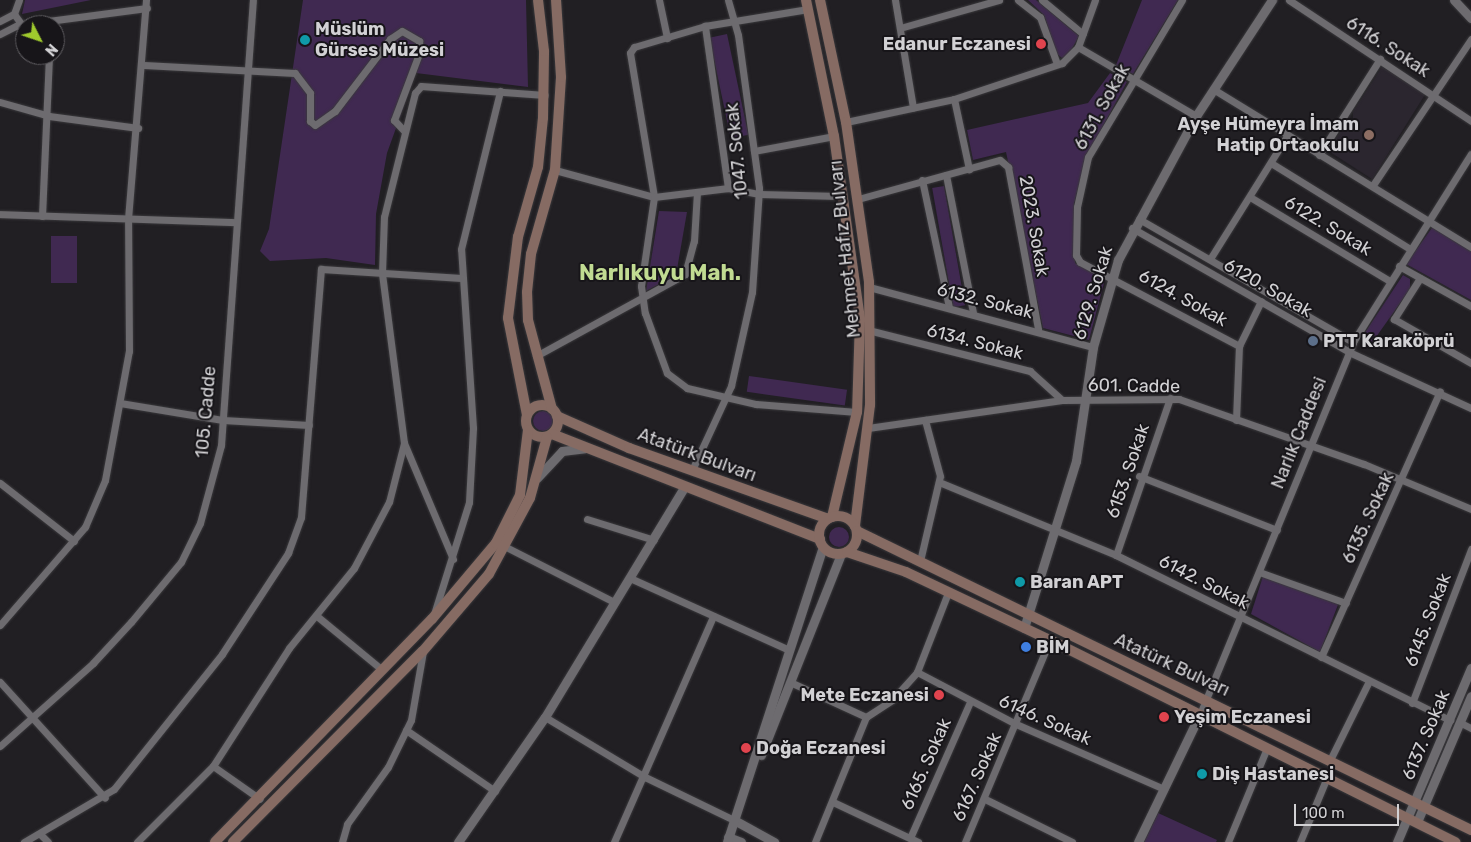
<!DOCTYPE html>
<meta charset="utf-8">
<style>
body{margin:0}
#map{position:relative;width:1471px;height:842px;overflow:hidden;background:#211f23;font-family:Rubik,sans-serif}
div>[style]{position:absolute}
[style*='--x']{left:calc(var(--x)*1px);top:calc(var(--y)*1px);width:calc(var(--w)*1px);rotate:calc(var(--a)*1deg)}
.built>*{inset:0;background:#2b262f}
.green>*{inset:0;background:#402951;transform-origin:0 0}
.round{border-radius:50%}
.roads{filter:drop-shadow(0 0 1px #3a393c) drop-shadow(0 0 1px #3a393c)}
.minor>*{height:7px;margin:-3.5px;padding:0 3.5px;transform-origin:3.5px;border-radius:3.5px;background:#6d6b6f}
.tertiary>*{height:9px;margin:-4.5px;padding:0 4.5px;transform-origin:4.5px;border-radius:4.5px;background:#6d6b6f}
.secondary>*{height:10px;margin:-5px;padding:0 5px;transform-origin:5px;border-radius:5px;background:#866b63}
.secondary>.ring{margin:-5px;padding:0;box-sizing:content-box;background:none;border:10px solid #866b63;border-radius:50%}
.dots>*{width:14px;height:14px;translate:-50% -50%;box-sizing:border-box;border:2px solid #171519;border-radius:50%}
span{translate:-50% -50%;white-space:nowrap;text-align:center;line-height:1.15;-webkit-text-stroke:4px #171519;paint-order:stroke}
.poi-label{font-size:18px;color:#d2d1d4;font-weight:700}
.left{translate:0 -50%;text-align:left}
.right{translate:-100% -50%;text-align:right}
.street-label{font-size:18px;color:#d2d1d4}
.district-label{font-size:22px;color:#c1db92;font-weight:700}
.north{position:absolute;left:15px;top:15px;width:50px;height:50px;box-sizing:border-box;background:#171519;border:1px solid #626064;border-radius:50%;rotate:131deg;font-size:14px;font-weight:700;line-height:20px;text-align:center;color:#d2d1d4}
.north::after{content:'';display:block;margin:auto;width:18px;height:22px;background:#9fca2d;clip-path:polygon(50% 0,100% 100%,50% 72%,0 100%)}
.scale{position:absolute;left:1294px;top:804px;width:105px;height:22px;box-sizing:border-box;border:2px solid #d2d1d4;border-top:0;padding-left:6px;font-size:15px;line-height:18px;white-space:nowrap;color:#d2d1d4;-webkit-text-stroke:4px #171519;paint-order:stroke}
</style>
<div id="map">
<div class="built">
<i style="clip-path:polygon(1382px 67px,1426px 93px,1372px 179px,1330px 152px,1330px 147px,1348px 121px,1353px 122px,1353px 112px)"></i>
</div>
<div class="green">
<i style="clip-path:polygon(25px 0,91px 0,22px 14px)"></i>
<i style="clip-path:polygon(303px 0,526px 0,528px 87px,416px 73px,387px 153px,376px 214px,375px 265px,326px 258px,270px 261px,260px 251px,269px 229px)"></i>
<i style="clip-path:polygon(1028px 0,1036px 0,1079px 36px,1069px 54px,1062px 58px,1057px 54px,1044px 15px)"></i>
<i style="clip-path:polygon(1142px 0,1178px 0,1133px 74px,1116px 65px)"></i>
<i style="left:727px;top:34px;width:103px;height:18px;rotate:78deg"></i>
<i style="clip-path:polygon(1110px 73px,1127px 82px,1086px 157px,1074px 204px,1075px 263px,1105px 279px,1089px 340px,1043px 328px,1006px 152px,973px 160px,967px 130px,1088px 103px)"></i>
<i style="left:944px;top:186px;width:121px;height:12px;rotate:80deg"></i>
<i style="clip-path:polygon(659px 211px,687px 212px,676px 275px,646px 291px)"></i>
<i style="clip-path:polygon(1434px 225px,1471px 250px,1471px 300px,1406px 264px)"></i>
<i style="left:51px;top:236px;width:26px;height:47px"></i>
<i style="clip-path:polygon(1403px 275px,1410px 279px,1410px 289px,1369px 347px,1362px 337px)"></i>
<i style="left:749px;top:376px;width:99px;height:16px;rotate:8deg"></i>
<i class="round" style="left:533px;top:411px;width:20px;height:20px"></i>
<i class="round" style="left:829px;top:527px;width:20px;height:20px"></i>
<i style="clip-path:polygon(1263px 576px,1339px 602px,1320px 652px,1251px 614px)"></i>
<i style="clip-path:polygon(1158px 813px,1217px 840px,1216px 842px,1144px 842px)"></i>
</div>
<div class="roads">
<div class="minor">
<i style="--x:19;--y:0;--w:15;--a:110"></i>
<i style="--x:14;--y:14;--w:19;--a:54"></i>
<i style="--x:659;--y:0;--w:39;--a:78"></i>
<i style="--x:895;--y:0;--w:109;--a:80.5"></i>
<i style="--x:1018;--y:0;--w:28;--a:38"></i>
<i style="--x:1040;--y:17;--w:50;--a:70.1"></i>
<i style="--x:1042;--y:0;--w:53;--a:39.7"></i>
<i style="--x:1182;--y:0;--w:183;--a:120.9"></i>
<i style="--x:1088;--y:157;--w:51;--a:102.4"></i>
<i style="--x:1077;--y:207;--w:48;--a:91.2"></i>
<i style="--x:1076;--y:255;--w:8;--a:60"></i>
<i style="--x:1080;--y:262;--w:180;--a:27.8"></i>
<i style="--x:1289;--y:0;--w:219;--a:33.6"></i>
<i style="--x:0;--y:21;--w:16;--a:-27"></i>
<i style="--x:705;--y:26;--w:74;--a:163.5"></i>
<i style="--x:634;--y:47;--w:7;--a:124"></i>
<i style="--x:630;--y:53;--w:146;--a:80.5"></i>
<i style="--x:654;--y:197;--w:90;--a:98.3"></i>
<i style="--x:641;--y:286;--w:27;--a:82"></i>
<i style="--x:645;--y:313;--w:64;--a:69.9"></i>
<i style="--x:667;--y:373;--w:25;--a:37"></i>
<i style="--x:687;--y:388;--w:71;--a:13.1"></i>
<i style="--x:756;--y:404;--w:101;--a:4.5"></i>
<i style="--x:900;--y:28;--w:103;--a:-15.8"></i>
<i style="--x:0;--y:34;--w:20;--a:-27"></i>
<i style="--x:18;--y:25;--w:130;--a:-7.5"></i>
<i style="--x:1078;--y:47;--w:137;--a:30.3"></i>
<i style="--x:144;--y:65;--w:151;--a:3"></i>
<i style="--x:295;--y:73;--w:25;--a:53"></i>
<i style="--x:310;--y:93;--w:28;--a:90"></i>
<i style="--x:310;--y:121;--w:6;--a:39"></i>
<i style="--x:315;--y:125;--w:24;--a:-35"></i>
<i style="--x:335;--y:111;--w:91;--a:-52.6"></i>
<i style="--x:390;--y:39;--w:14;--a:-34"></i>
<i style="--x:402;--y:31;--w:20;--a:30"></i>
<i style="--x:419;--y:41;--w:10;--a:84"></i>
<i style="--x:420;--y:51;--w:74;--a:110.6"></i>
<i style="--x:394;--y:120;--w:16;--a:47"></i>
<i style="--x:1213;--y:89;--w:303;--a:31.5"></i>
<i style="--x:954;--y:99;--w:72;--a:77.9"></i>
<i style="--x:0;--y:102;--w:51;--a:15.9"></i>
<i style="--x:49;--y:116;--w:90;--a:7.7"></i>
<i style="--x:846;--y:122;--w:110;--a:-12"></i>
<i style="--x:954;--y:99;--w:114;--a:-18.4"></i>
<i style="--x:1062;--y:63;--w:23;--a:-45"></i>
<i style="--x:1078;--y:47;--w:50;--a:-70.1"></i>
<i style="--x:754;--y:151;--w:81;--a:-10.6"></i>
<i style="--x:1319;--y:155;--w:114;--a:-57.6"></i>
<i style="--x:1271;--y:163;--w:163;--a:31.7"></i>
<i style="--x:555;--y:170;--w:103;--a:15.3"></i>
<i style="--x:654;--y:197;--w:75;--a:-6.9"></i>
<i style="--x:728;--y:188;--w:32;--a:11"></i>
<i style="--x:759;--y:194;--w:81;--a:1.4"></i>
<i style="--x:946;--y:175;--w:141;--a:78.9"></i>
<i style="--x:922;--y:180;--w:130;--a:78"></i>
<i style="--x:1373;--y:185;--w:176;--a:-56.1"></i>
<i style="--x:728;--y:188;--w:164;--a:-98.1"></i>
<i style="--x:705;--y:26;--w:104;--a:-9.4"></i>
<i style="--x:1250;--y:197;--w:163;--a:31"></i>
<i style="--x:858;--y:199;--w:147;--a:-15.4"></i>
<i style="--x:1000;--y:160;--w:11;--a:41"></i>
<i style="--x:1008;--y:167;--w:165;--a:79.5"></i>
<i style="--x:0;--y:214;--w:234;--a:2"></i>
<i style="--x:42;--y:216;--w:161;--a:-87.5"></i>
<i style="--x:1139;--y:219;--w:247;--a:29.9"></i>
<i style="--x:1132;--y:228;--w:250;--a:29.7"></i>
<i style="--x:1349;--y:352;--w:134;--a:24.7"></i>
<i style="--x:1210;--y:259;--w:145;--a:-58"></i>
<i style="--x:1399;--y:266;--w:82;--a:29.1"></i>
<i style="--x:1420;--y:278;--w:49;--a:122.4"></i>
<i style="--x:1394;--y:319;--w:89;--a:29.7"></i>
<i style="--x:869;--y:287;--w:232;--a:15"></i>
<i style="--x:872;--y:331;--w:163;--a:14.2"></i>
<i style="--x:1030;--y:371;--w:43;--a:42.2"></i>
<i style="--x:536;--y:356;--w:170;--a:-28.8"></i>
<i style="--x:685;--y:274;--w:34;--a:-75"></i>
<i style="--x:694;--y:241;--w:49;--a:-86.5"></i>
<i style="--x:120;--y:403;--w:104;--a:9.4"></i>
<i style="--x:223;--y:420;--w:86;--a:3.3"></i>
<i style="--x:1236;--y:420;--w:74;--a:-87.7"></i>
<i style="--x:1239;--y:346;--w:50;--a:-63.9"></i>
<i style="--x:868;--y:428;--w:196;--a:-8.2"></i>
<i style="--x:1062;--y:400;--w:117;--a:-0.5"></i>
<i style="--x:1179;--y:399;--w:196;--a:19.4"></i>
<i style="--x:1364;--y:464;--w:116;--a:22.8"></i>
<i style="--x:692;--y:470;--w:93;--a:-65.1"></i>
<i style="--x:731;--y:386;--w:96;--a:-77.4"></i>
<i style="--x:752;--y:292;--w:104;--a:-86.1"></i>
<i style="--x:759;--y:188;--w:154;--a:-97.8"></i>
<i style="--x:738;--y:35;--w:36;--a:-106"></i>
<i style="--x:1139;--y:476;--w:148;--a:21.4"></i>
<i style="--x:939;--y:482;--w:191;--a:22.4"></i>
<i style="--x:1116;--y:555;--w:373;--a:26.3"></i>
<i style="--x:0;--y:483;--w:94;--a:38.1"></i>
<i style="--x:587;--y:519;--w:70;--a:17.4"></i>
<i style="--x:506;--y:547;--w:121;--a:27"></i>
<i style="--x:1116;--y:555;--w:166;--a:-71"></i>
<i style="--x:453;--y:559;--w:126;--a:-112.9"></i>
<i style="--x:404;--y:443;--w:171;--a:-97.4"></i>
<i style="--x:382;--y:273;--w:56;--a:-88"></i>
<i style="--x:384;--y:217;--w:128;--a:-76"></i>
<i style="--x:415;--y:93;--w:9;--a:-49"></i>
<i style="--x:421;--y:86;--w:124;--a:4.2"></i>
<i style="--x:920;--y:561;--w:87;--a:-76.8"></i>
<i style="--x:940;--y:476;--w:58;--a:-105"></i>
<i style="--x:1262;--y:573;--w:89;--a:19.7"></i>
<i style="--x:632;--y:579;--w:172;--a:24.3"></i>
<i style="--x:434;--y:614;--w:117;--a:-72.6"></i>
<i style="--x:469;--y:502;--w:74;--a:-86.9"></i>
<i style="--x:473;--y:428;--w:179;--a:-93.8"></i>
<i style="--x:461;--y:249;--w:163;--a:-76.1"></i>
<i style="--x:318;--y:617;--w:82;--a:39.5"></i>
<i style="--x:0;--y:625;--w:130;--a:-49.1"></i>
<i style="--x:85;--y:527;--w:51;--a:-66.9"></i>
<i style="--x:105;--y:480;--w:131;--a:-79.5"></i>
<i style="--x:129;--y:351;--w:132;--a:-90.4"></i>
<i style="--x:128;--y:219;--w:220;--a:-85.3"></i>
<i style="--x:1321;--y:657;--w:291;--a:-65.9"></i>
<i style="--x:917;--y:672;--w:112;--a:27.7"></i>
<i style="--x:1016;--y:724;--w:162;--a:23.7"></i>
<i style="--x:0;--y:682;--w:156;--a:47.8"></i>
<i style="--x:790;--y:682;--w:84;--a:24.7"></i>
<i style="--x:866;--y:717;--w:31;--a:-33"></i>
<i style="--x:892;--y:700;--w:38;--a:-48"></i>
<i style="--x:917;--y:672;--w:83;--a:-68.7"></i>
<i style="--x:1412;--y:703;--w:165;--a:-69"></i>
<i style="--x:1200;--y:714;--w:402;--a:-67.6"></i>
<i style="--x:1353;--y:342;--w:222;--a:-57.9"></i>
<i style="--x:545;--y:717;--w:117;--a:31"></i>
<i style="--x:645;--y:777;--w:99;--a:25.8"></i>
<i style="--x:1461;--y:723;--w:11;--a:27"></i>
<i style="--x:406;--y:730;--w:108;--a:34.4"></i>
<i style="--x:0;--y:746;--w:125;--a:-41.7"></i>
<i style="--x:93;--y:663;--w:56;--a:-47.2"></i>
<i style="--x:131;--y:622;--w:78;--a:-50.2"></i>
<i style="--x:181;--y:562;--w:43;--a:-64"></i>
<i style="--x:200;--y:523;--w:81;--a:-74.9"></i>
<i style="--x:221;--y:445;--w:446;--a:-85.9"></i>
<i style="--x:1330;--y:760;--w:88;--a:-63.7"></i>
<i style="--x:213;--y:766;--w:57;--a:35.1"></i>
<i style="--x:985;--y:799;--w:97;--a:26.3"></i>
<i style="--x:833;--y:802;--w:94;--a:25.2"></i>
<i style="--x:40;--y:834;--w:11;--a:45"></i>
<i style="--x:910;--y:838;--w:149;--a:-66.2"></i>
<i style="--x:24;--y:842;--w:104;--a:-30.5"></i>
<i style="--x:114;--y:789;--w:173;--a:-51.3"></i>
<i style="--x:222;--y:654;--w:121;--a:-56.8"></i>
<i style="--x:288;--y:553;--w:38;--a:-70"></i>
<i style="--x:301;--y:517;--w:249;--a:-85.4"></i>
<i style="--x:321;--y:269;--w:141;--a:3.7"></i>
<i style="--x:137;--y:842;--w:107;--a:-45"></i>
<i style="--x:213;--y:766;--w:140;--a:-57.2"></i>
<i style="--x:289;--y:648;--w:103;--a:-50.9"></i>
<i style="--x:354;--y:568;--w:75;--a:-62.1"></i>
<i style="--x:389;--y:502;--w:61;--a:-75.7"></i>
<i style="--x:342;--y:842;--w:19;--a:-74"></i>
<i style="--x:347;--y:824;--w:70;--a:-54.3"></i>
<i style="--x:388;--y:767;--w:52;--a:-63.9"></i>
<i style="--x:411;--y:720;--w:70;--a:-80.1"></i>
<i style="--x:614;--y:842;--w:247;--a:-66.3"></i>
<i style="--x:815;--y:842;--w:135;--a:-67.8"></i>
<i style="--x:965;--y:842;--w:219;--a:-67.2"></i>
<i style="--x:1228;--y:842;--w:102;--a:-67.5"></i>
<i style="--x:1300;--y:842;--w:70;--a:-67.4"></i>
</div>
<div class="tertiary">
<i style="--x:1454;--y:0;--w:25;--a:47"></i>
<i style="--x:537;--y:478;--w:37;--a:-47"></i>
<i style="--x:562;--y:451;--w:23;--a:-7"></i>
<i style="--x:1024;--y:628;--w:175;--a:-72.7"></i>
<i style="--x:1076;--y:461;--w:115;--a:-81.5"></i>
<i style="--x:1093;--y:347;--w:91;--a:-74"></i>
<i style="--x:1118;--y:260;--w:164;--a:-61.6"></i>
<i style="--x:1196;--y:116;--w:139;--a:-56.8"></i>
<i style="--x:761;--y:755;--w:216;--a:-68.3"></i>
<i style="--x:734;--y:820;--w:46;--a:28.8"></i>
<i style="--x:1417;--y:822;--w:137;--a:-66.8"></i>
<i style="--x:728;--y:837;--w:14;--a:21"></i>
<i style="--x:458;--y:842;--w:152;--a:-55.2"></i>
<i style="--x:545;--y:717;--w:270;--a:-58.8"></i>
<i style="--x:727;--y:842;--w:310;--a:-72"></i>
<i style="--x:1138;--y:842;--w:142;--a:-64.2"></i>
<i style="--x:1397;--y:842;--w:189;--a:-67"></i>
</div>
<div class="secondary">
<i style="--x:806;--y:0;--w:139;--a:78.4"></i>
<i style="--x:834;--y:136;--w:185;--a:81.9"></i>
<i style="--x:860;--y:319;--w:93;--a:91.8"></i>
<i style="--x:857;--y:412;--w:108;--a:103.4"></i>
<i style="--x:820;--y:0;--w:125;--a:78"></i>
<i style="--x:846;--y:122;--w:162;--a:81.8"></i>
<i style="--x:869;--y:282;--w:123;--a:89.5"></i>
<i style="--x:870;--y:405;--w:122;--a:97.1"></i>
<i class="ring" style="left:526px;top:405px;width:22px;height:22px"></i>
<i style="--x:552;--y:409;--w:92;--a:-105.1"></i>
<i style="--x:528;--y:320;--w:28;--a:-92"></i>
<i style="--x:527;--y:292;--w:38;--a:-84"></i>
<i style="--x:531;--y:254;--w:87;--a:-74.1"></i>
<i style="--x:555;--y:170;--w:93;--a:-86.3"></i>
<i style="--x:561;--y:77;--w:77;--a:-93.7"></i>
<i style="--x:527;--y:415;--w:99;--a:-101.1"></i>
<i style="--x:508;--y:318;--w:82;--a:-83"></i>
<i style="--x:518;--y:237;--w:73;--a:-74.1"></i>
<i style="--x:538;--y:167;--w:49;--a:-84.2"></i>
<i style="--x:543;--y:118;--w:67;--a:-89.1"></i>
<i style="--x:544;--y:51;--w:51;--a:-96.7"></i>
<i style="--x:557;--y:416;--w:79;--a:24"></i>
<i style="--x:629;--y:448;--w:211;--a:19.6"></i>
<i style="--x:552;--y:434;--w:288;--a:21.4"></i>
<i class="ring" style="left:819px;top:516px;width:28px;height:28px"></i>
<i style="--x:857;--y:531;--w:683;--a:25.96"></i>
<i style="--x:847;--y:552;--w:62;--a:18.7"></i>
<i style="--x:906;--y:572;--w:159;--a:25.3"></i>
<i style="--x:1050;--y:640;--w:453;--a:26.5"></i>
<i style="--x:215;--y:842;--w:311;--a:-45.8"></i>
<i style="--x:432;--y:619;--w:99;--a:-49.9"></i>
<i style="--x:496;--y:543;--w:54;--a:-63.4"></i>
<i style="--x:520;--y:495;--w:65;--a:-83"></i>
<i style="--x:233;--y:842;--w:269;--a:-45.2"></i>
<i style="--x:423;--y:651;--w:101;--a:-49.4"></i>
<i style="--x:489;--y:574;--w:86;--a:-61.7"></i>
<i style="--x:530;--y:498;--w:63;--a:-74.4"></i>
</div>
</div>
<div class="dots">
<i style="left:305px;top:40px;background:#0f9aa8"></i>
<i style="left:1041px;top:44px;background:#e0444e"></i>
<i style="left:1369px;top:135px;background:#8d6e63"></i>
<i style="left:1313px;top:341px;background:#5c6f8a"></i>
<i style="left:1020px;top:582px;background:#0f9aa8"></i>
<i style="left:1026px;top:647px;background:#3f7fe0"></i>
<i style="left:939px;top:695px;background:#e0444e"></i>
<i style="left:1164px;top:717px;background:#e0444e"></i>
<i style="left:746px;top:748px;background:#e0444e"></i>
<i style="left:1202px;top:774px;background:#0f9aa8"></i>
</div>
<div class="poi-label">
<span class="left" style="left:315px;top:40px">Müslüm<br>Gürses Müzesi</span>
<span class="right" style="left:1031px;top:44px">Edanur Eczanesi</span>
<span class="right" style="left:1359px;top:135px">Ayşe Hümeyra İmam<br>Hatip Ortaokulu</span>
<span class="left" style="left:1323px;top:341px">PTT Karaköprü</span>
<span class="left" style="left:1030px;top:582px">Baran APT</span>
<span class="left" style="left:1036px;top:647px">BİM</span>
<span class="right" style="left:929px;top:695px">Mete Eczanesi</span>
<span class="left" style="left:1174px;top:717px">Yeşim Eczanesi</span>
<span class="left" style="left:756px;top:748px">Doğa Eczanesi</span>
<span class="left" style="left:1212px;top:774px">Diş Hastanesi</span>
</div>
<div class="street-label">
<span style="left:1388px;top:47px;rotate:33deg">6116. Sokak</span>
<span style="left:1102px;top:107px;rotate:-61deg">6131. Sokak</span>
<span style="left:737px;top:151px;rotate:-96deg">1047. Sokak</span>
<span style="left:1034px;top:226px;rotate:80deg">2023. Sokak</span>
<span style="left:1328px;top:226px;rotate:31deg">6122. Sokak</span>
<span style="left:845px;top:249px;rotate:-96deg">Mehmet Hafız Bulvarı</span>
<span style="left:1268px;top:288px;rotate:30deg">6120. Sokak</span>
<span style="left:1093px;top:293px;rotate:-73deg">6129. Sokak</span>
<span style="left:1183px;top:298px;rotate:29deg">6124. Sokak</span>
<span style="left:985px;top:301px;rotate:14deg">6132. Sokak</span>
<span style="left:975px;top:342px;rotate:14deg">6134. Sokak</span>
<span style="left:1134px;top:386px;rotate:1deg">601. Cadde</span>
<span style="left:206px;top:412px;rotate:-85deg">105. Cadde</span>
<span style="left:1299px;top:433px;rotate:-68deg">Narlık Caddesi</span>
<span style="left:697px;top:455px;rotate:20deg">Atatürk Bulvarı</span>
<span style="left:1128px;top:471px;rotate:-71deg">6153. Sokak</span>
<span style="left:1368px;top:518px;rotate:-65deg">6135. Sokak</span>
<span style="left:1204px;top:582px;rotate:27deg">6142. Sokak</span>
<span style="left:1428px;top:620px;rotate:-69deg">6145. Sokak</span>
<span style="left:1172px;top:665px;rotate:25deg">Atatürk Bulvarı</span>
<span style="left:1045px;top:720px;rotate:24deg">6146. Sokak</span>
<span style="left:1426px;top:735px;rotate:-67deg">6137. Sokak</span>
<span style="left:926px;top:764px;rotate:-66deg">6165. Sokak</span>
<span style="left:977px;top:777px;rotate:-66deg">6167. Sokak</span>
</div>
<div class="district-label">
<span style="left:660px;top:273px">Narlıkuyu Mah.</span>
</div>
<div class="north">N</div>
<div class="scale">100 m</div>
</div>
